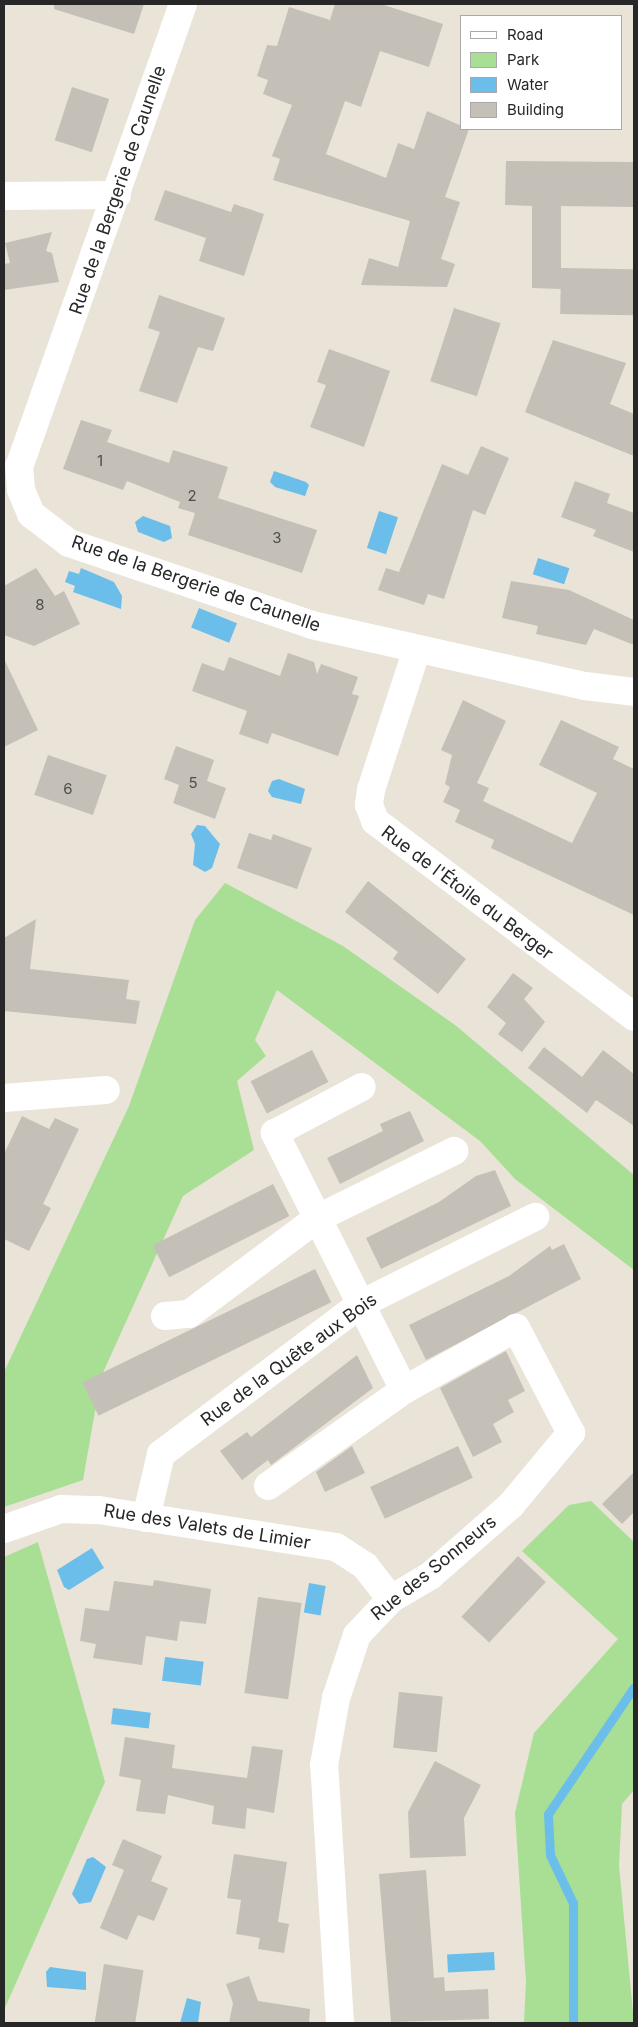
<!DOCTYPE html>
<meta charset="utf-8">
<style>
body{margin:0}
#map{position:relative;width:638px;height:2027px;overflow:hidden;background:#e9e3d8;font-family:Inter,sans-serif}
div>[style]{position:absolute}
[style*='--x']{left:calc(var(--x)*1px);top:calc(var(--y)*1px);width:calc(var(--w)*1px);rotate:calc(var(--a)*1deg)}
.green>*{inset:0;background:#a8df95}
.water>*{inset:0;background:#6cbeea;transform-origin:0 0}
.stream>*{height:9px;margin:-4.5px;padding:0 4.5px;transform-origin:4.5px;border-radius:4.5px;background:#6cbeea}
.building>*{inset:0;background:#c4c0b8;transform-origin:0 0}
.street>*{height:28px;margin:-14px;padding:0 14px;transform-origin:14px;border-radius:14px;background:#fff}
span{translate:-50% -50%;white-space:nowrap;text-align:center;line-height:1.15;-webkit-text-stroke:4.5px #fff;paint-order:stroke}
.number-label{font-size:15px;color:#4e4d4b}
.number-label span{-webkit-text-stroke-width:0}
.street-label{font-size:18px;color:#272727}
.frame{position:absolute;inset:0;border:5px solid #272727;pointer-events:none}
.legend{position:absolute;left:460px;top:15px;width:162px;height:115px;box-sizing:border-box;background:#fff;border:1px solid #a9a9a9;margin:0;padding:6px 9px;list-style:none;font-size:15px;color:#272727}
.legend li{display:flex;align-items:center;gap:10px;height:25px}
.legend b{width:25px;border:1px solid #a9a9a9}
</style>
<div id="map">
<div class="green">
<i style="clip-path:polygon(225px 883px,343px 946px,455px 1025px,634px 1175px,634px 1270px,515px 1179px,480px 1141px,277px 990px,255px 1040px,266px 1056px,237px 1081px,254px 1150px,183px 1196px,101px 1377px,83px 1480px,4px 1507px,4px 1372px,129px 1106px,195px 920px)"></i>
<i style="clip-path:polygon(591px 1501px,634px 1542px,634px 1790px,622px 1804px,619px 1866px,634px 2023px,524px 2023px,526px 1982px,515px 1813px,534px 1733px,618px 1639px,522px 1551px,569px 1505px)"></i>
<i style="clip-path:polygon(38px 1542px,105px 1782px,4px 2010px,4px 1557px)"></i>
</div>
<div class="water">
<i style="clip-path:polygon(274px 471px,306px 482px,309px 485px,305px 496px,275px 487px,270px 482px)"></i>
<i style="left:379px;top:511px;width:20px;height:39px;rotate:18deg"></i>
<i style="clip-path:polygon(143px 516px,170px 526px,172px 538px,164px 542px,138px 532px,135px 522px)"></i>
<i style="left:538px;top:558px;width:33px;height:17px;rotate:18deg"></i>
<i style="clip-path:polygon(81px 568px,114px 582px,122px 596px,121px 609px,73px 592px,75px 586px,65px 582px,69px 571px,79px 574px)"></i>
<i style="left:199px;top:608px;width:41px;height:21px;rotate:22deg"></i>
<i style="clip-path:polygon(279px 779px,305px 789px,301px 804px,272px 797px,268px 791px,272px 781px)"></i>
<i style="clip-path:polygon(197px 825px,205px 826px,220px 844px,212px 868px,205px 872px,193px 865px,195px 844px,191px 834px)"></i>
<i style="clip-path:polygon(92px 1548px,104px 1568px,69px 1590px,64px 1587px,57px 1570px)"></i>
<i style="left:309px;top:1583px;width:17px;height:30px;rotate:10deg"></i>
<i style="left:165px;top:1657px;width:39px;height:24px;rotate:7deg"></i>
<i style="left:113px;top:1708px;width:38px;height:16px;rotate:7deg"></i>
<i style="clip-path:polygon(93px 1857px,106px 1867px,91px 1902px,79px 1904px,72px 1894px,87px 1859px)"></i>
<i style="left:494px;top:1952px;width:18px;height:47px;rotate:87deg"></i>
<i style="clip-path:polygon(50px 1967px,86px 1972px,86px 1990px,47px 1987px,46px 1972px)"></i>
<i style="clip-path:polygon(187px 1998px,201px 2002px,198px 2023px,180px 2023px)"></i>
</div>
<div class="stream">
<i style="--x:573;--y:2023;--w:120;--a:-90"></i>
<i style="--x:573;--y:1903;--w:53;--a:-115.6"></i>
<i style="--x:550;--y:1855;--w:41;--a:-92.8"></i>
<i style="--x:548;--y:1814;--w:153;--a:-55.9"></i>
</div>
<div class="building">
<i style="clip-path:polygon(54px 4px,144px 4px,134px 34px,54px 9px)"></i>
<i style="clip-path:polygon(335px 4px,381px 4px,443px 24px,429px 67px,380px 51px,361px 107px,345px 101px,326px 154px,386px 178px,398px 143px,414px 149px,427px 111px,469px 129px,445px 197px,460px 202px,441px 259px,455px 264px,447px 287px,361px 285px,369px 258px,398px 267px,410px 221px,273px 180px,280px 159px,272px 156px,292px 105px,263px 94px,268px 80px,257px 76px,267px 45px,277px 46px,289px 7px,330px 20px)"></i>
<i style="left:72px;top:87px;width:39px;height:56px;rotate:18deg"></i>
<i style="clip-path:polygon(506px 161px,634px 162px,634px 207px,561px 206px,561px 289px,532px 288px,532px 206px,505px 205px)"></i>
<i style="clip-path:polygon(165px 190px,231px 212px,234px 204px,264px 214px,244px 276px,199px 261px,206px 238px,154px 220px)"></i>
<i style="clip-path:polygon(52px 232px,46px 251px,52px 253px,59px 282px,4px 290px,4px 264px,10px 263px,5px 243px)"></i>
<i style="left:561px;top:268px;width:73px;height:46px;rotate:1deg"></i>
<i style="clip-path:polygon(159px 295px,225px 318px,213px 351px,198px 347px,177px 403px,139px 391px,160px 332px,148px 328px)"></i>
<i style="left:454px;top:308px;width:49px;height:77px;rotate:18deg"></i>
<i style="clip-path:polygon(553px 340px,626px 363px,610px 404px,634px 414px,634px 456px,525px 412px)"></i>
<i style="clip-path:polygon(329px 349px,390px 371px,364px 447px,310px 427px,326px 385px,317px 382px)"></i>
<i style="clip-path:polygon(81px 420px,112px 430px,107px 442px,169px 463px,173px 450px,228px 467px,218px 498px,317px 530px,302px 573px,188px 535px,195px 513px,178px 508px,180px 502px,127px 481px,123px 490px,63px 469px)"></i>
<i style="clip-path:polygon(481px 446px,509px 458px,485px 515px,473px 510px,444px 599px,428px 594px,424px 605px,378px 590px,386px 568px,399px 572px,442px 464px,468px 475px)"></i>
<i style="clip-path:polygon(575px 481px,610px 494px,607px 503px,634px 513px,634px 552px,593px 536px,596px 530px,561px 517px)"></i>
<i style="clip-path:polygon(36px 568px,55px 596px,64px 591px,80px 624px,34px 646px,4px 635px,4px 586px)"></i>
<i style="clip-path:polygon(511px 581px,569px 590px,634px 620px,634px 645px,594px 629px,586px 645px,536px 634px,538px 626px,502px 618px)"></i>
<i style="clip-path:polygon(288px 653px,314px 662px,317px 674px,321px 664px,358px 677px,352px 694px,359px 696px,338px 756px,272px 733px,268px 744px,239px 734px,247px 711px,192px 691px,202px 663px,224px 671px,229px 657px,280px 676px)"></i>
<i style="clip-path:polygon(4px 659px,38px 730px,4px 747px)"></i>
<i style="clip-path:polygon(463px 700px,506px 721px,477px 783px,489px 788px,483px 801px,572px 843px,597px 793px,539px 765px,561px 720px,619px 747px,613px 759px,634px 769px,634px 915px,491px 848px,494px 840px,455px 822px,460px 810px,443px 802px,450px 787px,445px 784px,452px 755px,441px 750px)"></i>
<i style="clip-path:polygon(176px 746px,214px 760px,207px 781px,226px 788px,215px 819px,173px 803px,179px 785px,164px 779px)"></i>
<i style="left:48px;top:755px;width:62px;height:42px;rotate:19deg"></i>
<i style="clip-path:polygon(249px 833px,271px 840px,273px 834px,312px 848px,297px 889px,237px 868px)"></i>
<i style="clip-path:polygon(368px 881px,466px 959px,438px 994px,393px 959px,398px 952px,345px 912px)"></i>
<i style="clip-path:polygon(36px 919px,30px 969px,129px 980px,126px 999px,140px 1001px,136px 1024px,4px 1011px,4px 938px)"></i>
<i style="clip-path:polygon(513px 973px,533px 988px,524px 999px,545px 1022px,522px 1052px,498px 1034px,506px 1023px,487px 1007px)"></i>
<i style="clip-path:polygon(544px 1047px,582px 1077px,603px 1050px,634px 1074px,634px 1126px,596px 1100px,587px 1113px,528px 1068px)"></i>
<i style="left:312px;top:1050px;width:36px;height:69px;rotate:63deg"></i>
<i style="clip-path:polygon(410px 1111px,424px 1141px,340px 1184px,327px 1158px,383px 1131px,380px 1124px)"></i>
<i style="clip-path:polygon(22px 1116px,49px 1129px,55px 1118px,79px 1129px,43px 1204px,51px 1208px,29px 1251px,4px 1239px,4px 1154px)"></i>
<i style="clip-path:polygon(495px 1170px,511px 1206px,381px 1269px,366px 1238px,439px 1202px,476px 1176px)"></i>
<i style="left:273px;top:1184px;width:36px;height:135px;rotate:63deg"></i>
<i style="clip-path:polygon(564px 1244px,581px 1279px,426px 1360px,409px 1325px,509px 1276px,550px 1246px,552px 1250px)"></i>
<i style="left:315px;top:1269px;width:37px;height:259px;rotate:64deg"></i>
<i style="clip-path:polygon(506px 1351px,525px 1391px,508px 1400px,514px 1412px,493px 1424px,502px 1442px,473px 1457px,440px 1388px)"></i>
<i style="clip-path:polygon(357px 1355px,373px 1388px,271px 1465px,268px 1460px,242px 1480px,220px 1451px,247px 1432px,251px 1437px)"></i>
<i style="clip-path:polygon(352px 1446px,365px 1473px,325px 1492px,316px 1472px)"></i>
<i style="left:458px;top:1446px;width:35px;height:97px;rotate:65deg"></i>
<i style="clip-path:polygon(634px 1472px,634px 1512px,622px 1524px,602px 1504px)"></i>
<i style="left:518px;top:1556px;width:38px;height:83px;rotate:43deg"></i>
<i style="clip-path:polygon(154px 1580px,211px 1589px,206px 1624px,180px 1621px,177px 1641px,146px 1636px,142px 1665px,93px 1658px,96px 1644px,80px 1641px,85px 1608px,109px 1611px,114px 1581px,153px 1586px)"></i>
<i style="left:258px;top:1597px;width:44px;height:97px;rotate:8deg"></i>
<i style="left:399px;top:1692px;width:44px;height:56px;rotate:6deg"></i>
<i style="clip-path:polygon(125px 1737px,175px 1745px,172px 1768px,247px 1778px,252px 1746px,283px 1750px,274px 1813px,247px 1808px,245px 1829px,212px 1824px,214px 1806px,168px 1795px,165px 1814px,136px 1811px,141px 1780px,119px 1776px)"></i>
<i style="clip-path:polygon(435px 1761px,481px 1785px,464px 1818px,466px 1856px,410px 1858px,408px 1812px)"></i>
<i style="clip-path:polygon(123px 1839px,162px 1856px,151px 1881px,168px 1888px,154px 1921px,138px 1915px,127px 1940px,100px 1928px,124px 1870px,112px 1865px)"></i>
<i style="clip-path:polygon(234px 1854px,287px 1862px,278px 1922px,289px 1924px,284px 1953px,258px 1949px,260px 1938px,236px 1934px,241px 1900px,227px 1898px)"></i>
<i style="clip-path:polygon(426px 1870px,434px 1978px,444px 1977px,445px 1991px,488px 1989px,489px 2019px,391px 2022px,379px 1874px)"></i>
<i style="left:104px;top:1964px;width:40px;height:60px;rotate:9deg"></i>
<i style="clip-path:polygon(249px 1976px,258px 2001px,310px 2009px,309px 2023px,229px 2023px,233px 2003px,226px 1984px)"></i>
</div>
<div class="street">
<i style="--x:183;--y:4;--w:490;--a:109.5"></i>
<i style="--x:19;--y:466;--w:24;--a:85"></i>
<i style="--x:21;--y:490;--w:26;--a:67"></i>
<i style="--x:31;--y:514;--w:48;--a:37.3"></i>
<i style="--x:69;--y:543;--w:256;--a:18.6"></i>
<i style="--x:312;--y:625;--w:280;--a:12.6"></i>
<i style="--x:585;--y:686;--w:49;--a:7"></i>
<i style="--x:4;--y:196;--w:113;--a:-0.5"></i>
<i style="--x:417;--y:649;--w:148;--a:108.1"></i>
<i style="--x:371;--y:790;--w:15;--a:98"></i>
<i style="--x:369;--y:805;--w:17;--a:69"></i>
<i style="--x:375;--y:821;--w:325;--a:37.1"></i>
<i style="--x:4;--y:1098;--w:102;--a:-4.5"></i>
<i style="--x:165;--y:1316;--w:24;--a:-5"></i>
<i style="--x:189;--y:1314;--w:161;--a:-36.7"></i>
<i style="--x:318;--y:1218;--w:152;--a:-26.2"></i>
<i style="--x:268;--y:1486;--w:166;--a:-35.2"></i>
<i style="--x:146;--y:1518;--w:66;--a:-76.8"></i>
<i style="--x:161;--y:1454;--w:250;--a:-36.9"></i>
<i style="--x:361;--y:1304;--w:195;--a:-26.6"></i>
<i style="--x:4;--y:1529;--w:60;--a:-19.3"></i>
<i style="--x:61;--y:1509;--w:38;--a:2"></i>
<i style="--x:99;--y:1510;--w:240;--a:8.9"></i>
<i style="--x:336;--y:1547;--w:35;--a:33"></i>
<i style="--x:365;--y:1566;--w:42;--a:51.8"></i>
<i style="--x:340;--y:2023;--w:258;--a:-93.5"></i>
<i style="--x:324;--y:1765;--w:68;--a:-79.8"></i>
<i style="--x:336;--y:1698;--w:66;--a:-71.6"></i>
<i style="--x:357;--y:1635;--w:50;--a:-46.6"></i>
<i style="--x:391;--y:1599;--w:45;--a:-30.5"></i>
<i style="--x:430;--y:1576;--w:108;--a:-41.2"></i>
<i style="--x:511;--y:1505;--w:94;--a:-50.2"></i>
<i style="--x:571;--y:1433;--w:119;--a:-117.6"></i>
<i style="--x:516;--y:1328;--w:128;--a:151"></i>
<i style="--x:404;--y:1390;--w:288;--a:-116.7"></i>
<i style="--x:275;--y:1133;--w:98;--a:-27.9"></i>
</div>
<div class="number-label">
<span style="left:100px;top:461px">1</span>
<span style="left:192px;top:496px">2</span>
<span style="left:277px;top:538px">3</span>
<span style="left:40px;top:605px">8</span>
<span style="left:193px;top:783px">5</span>
<span style="left:68px;top:789px">6</span>
</div>
<div class="street-label">
<span style="left:118px;top:190px;rotate:-71deg">Rue de la Bergerie de Caunelle</span>
<span style="left:196px;top:584px;rotate:19deg">Rue de la Bergerie de Caunelle</span>
<span style="left:467px;top:893px;rotate:37deg">Rue de l'Étoile du Berger</span>
<span style="left:289px;top:1360px;rotate:-36deg">Rue de la Quête aux Bois</span>
<span style="left:207px;top:1527px;rotate:9deg">Rue des Valets de Limier</span>
<span style="left:434px;top:1568px;rotate:-39deg">Rue des Sonneurs</span>
</div>
<div class="frame"></div>
<ul class="legend">
<li><b style="height:6px;background:#fff"></b>Road</li>
<li><b style="height:14px;background:#a8df95"></b>Park</li>
<li><b style="height:14px;background:#6cbeea"></b>Water</li>
<li><b style="height:14px;background:#c4c0b8"></b>Building</li>
</ul>
</div>
